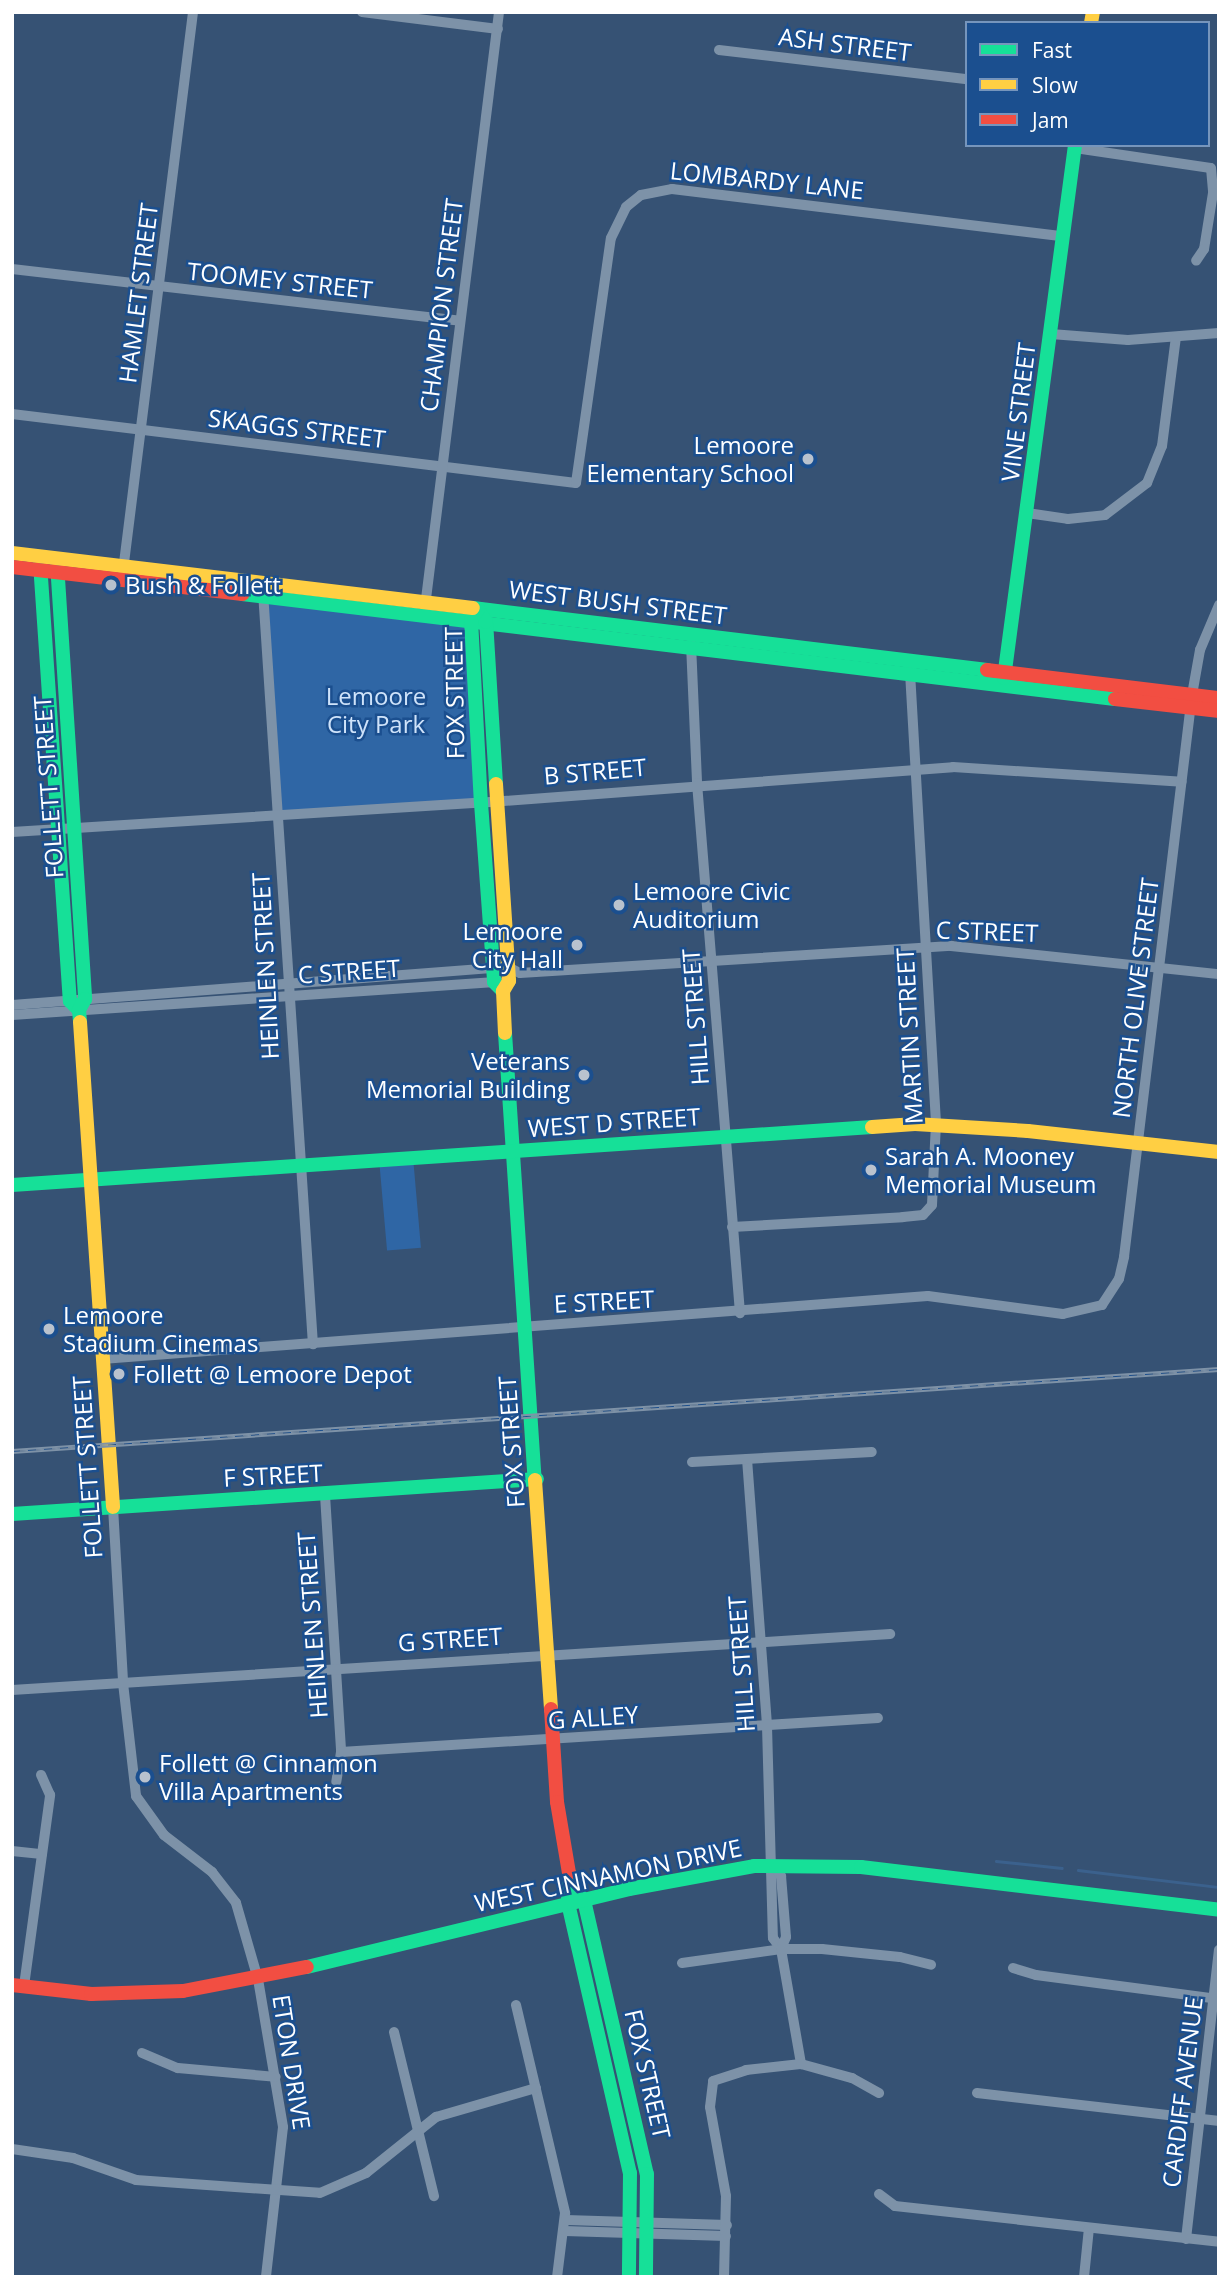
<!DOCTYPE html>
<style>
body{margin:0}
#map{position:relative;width:1231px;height:2289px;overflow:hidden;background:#365274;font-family:"Open Sans",sans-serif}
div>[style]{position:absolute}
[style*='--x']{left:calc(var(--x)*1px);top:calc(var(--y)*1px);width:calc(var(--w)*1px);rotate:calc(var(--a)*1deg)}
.green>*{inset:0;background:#2f66a5;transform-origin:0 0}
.stream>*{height:2.5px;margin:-1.25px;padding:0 1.25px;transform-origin:1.25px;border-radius:1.25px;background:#3b618d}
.street>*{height:10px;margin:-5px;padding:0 5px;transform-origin:5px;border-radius:5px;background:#7d92a8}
.fast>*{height:14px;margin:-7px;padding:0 7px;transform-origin:7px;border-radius:7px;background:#16e098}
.slow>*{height:14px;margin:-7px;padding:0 7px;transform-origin:7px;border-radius:7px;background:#ffcf43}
.jam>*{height:14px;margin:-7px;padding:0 7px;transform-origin:7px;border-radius:7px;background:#f24e42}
.rail>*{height:5px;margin-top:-2.5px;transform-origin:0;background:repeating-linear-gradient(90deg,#1b4f8f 0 8px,#7e92a7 0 16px);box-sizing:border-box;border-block:2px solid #7e92a7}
.dots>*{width:19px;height:19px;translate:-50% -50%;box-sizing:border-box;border:4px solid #1b4f8f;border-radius:50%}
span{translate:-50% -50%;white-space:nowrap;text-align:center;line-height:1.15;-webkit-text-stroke:5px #1b4f8f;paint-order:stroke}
.street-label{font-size:24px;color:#fff}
.poi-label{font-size:24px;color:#fff}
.right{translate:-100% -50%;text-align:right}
.left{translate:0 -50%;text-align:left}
.park-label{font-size:24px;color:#cfe3fa}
.frame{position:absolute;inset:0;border:14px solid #fff;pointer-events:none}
.legend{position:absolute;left:965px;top:21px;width:245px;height:126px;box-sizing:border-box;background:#1b4f8f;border:2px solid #7695bc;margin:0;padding:9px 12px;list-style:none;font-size:21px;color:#fff}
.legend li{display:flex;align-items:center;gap:14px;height:35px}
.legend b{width:35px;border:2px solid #7695bc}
</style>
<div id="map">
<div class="green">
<i style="clip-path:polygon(264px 597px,471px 620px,481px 803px,278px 816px)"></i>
<i style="left:413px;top:1157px;width:91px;height:34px;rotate:85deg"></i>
</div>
<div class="stream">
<i style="--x:996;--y:1861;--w:66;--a:6.1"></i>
<i style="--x:1078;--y:1870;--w:142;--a:6.9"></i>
</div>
<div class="street">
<i style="--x:362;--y:12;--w:137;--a:7.1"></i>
<i style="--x:719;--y:50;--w:250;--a:6.7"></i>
<i style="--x:1075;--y:148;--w:137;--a:8.4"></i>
<i style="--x:1211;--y:168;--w:25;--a:85"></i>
<i style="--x:1213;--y:193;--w:57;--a:99.1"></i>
<i style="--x:1204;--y:249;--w:14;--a:124"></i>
<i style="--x:12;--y:269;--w:451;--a:6.6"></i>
<i style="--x:1051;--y:334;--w:77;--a:4.5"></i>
<i style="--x:1128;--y:340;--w:91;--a:-4.4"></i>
<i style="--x:12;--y:414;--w:568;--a:6.97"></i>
<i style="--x:576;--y:483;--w:247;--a:-81.9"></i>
<i style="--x:611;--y:238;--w:34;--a:-64"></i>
<i style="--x:626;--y:207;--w:19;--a:-39"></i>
<i style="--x:641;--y:195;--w:32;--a:-11"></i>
<i style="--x:672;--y:189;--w:393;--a:6.9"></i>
<i style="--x:1027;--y:513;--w:41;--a:8.3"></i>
<i style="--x:1068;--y:519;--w:37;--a:-6"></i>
<i style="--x:1105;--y:515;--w:53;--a:-37.3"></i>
<i style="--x:1147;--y:483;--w:40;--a:-68"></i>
<i style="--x:1162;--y:446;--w:110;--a:-82.7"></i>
<i style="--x:123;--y:571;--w:563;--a:-82.86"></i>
<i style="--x:263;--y:592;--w:754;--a:86.2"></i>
<i style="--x:425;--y:607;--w:600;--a:-82.91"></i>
<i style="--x:691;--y:644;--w:139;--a:87.5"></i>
<i style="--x:697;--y:783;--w:532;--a:85.36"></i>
<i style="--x:12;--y:832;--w:466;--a:-3.6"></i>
<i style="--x:477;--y:803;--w:477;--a:-4.3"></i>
<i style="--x:953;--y:767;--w:229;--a:3.7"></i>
<i style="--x:12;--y:1005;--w:497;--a:-4.4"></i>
<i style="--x:508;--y:967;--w:13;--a:27"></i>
<i style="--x:520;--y:973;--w:432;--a:-3.6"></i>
<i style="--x:951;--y:946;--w:269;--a:6"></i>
<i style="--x:12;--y:1015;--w:488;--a:-3.9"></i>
<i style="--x:732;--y:1227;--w:171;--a:-3.3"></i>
<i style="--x:903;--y:1217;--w:20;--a:-6"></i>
<i style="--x:923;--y:1215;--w:13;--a:-48"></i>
<i style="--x:932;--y:1205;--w:82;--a:-87.2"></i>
<i style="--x:936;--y:1123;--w:454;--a:-93.3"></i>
<i style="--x:102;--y:1359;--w:828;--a:-4.36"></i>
<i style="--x:928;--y:1296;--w:136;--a:7.6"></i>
<i style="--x:1063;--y:1314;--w:40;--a:-13"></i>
<i style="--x:1102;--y:1305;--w:31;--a:-57"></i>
<i style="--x:1119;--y:1279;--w:23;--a:-77"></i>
<i style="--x:1124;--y:1257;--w:566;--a:-83.1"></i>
<i style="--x:1192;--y:695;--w:46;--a:-79.9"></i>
<i style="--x:1200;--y:650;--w:49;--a:-67.1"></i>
<i style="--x:747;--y:1459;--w:268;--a:85.7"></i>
<i style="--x:767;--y:1726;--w:212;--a:88.4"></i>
<i style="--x:773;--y:1938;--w:14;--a:54"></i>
<i style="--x:781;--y:1949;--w:117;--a:80.1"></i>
<i style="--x:692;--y:1462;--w:180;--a:-3.2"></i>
<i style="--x:325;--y:1495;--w:257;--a:86.4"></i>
<i style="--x:341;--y:1752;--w:30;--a:99"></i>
<i style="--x:113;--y:1507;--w:176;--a:86.7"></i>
<i style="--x:123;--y:1683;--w:114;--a:83.4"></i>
<i style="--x:136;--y:1796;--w:48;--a:54.3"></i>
<i style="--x:164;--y:1835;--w:61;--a:37.6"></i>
<i style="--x:212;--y:1872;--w:39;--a:52"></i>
<i style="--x:236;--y:1903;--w:79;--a:73.9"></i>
<i style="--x:258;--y:1979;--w:150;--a:80.4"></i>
<i style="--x:283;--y:2127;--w:151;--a:96.5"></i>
<i style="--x:12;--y:1690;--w:880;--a:-3.65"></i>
<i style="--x:341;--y:1752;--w:538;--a:-3.62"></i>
<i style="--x:12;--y:1851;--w:30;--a:6"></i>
<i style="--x:773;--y:1865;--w:14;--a:54"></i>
<i style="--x:781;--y:1876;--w:61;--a:85.3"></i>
<i style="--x:786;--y:1937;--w:13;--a:113"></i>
<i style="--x:682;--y:1963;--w:100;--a:-8"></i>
<i style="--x:781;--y:1949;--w:41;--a:0"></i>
<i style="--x:822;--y:1949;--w:78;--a:5.9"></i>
<i style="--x:900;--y:1957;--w:32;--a:14"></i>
<i style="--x:1013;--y:1968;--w:24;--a:17"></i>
<i style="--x:1036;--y:1975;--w:185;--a:7.5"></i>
<i style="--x:24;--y:1986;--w:193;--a:-82.2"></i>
<i style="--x:50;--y:1795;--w:22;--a:-114"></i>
<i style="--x:516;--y:2005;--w:214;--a:76.7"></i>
<i style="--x:565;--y:2213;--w:64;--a:97.1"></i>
<i style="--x:394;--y:2032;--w:169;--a:76.3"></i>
<i style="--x:142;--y:2053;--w:39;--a:23"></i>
<i style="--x:178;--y:2068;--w:98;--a:5.2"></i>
<i style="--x:977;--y:2093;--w:244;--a:6.6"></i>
<i style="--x:12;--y:2149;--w:62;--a:8.4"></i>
<i style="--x:73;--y:2158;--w:67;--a:19.2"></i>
<i style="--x:136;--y:2180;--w:184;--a:4"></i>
<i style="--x:320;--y:2193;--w:50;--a:-23.5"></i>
<i style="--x:366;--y:2173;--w:90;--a:-38.7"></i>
<i style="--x:436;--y:2117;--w:104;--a:-16.2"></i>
<i style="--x:879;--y:2194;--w:20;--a:37"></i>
<i style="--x:895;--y:2206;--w:326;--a:6.3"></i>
<i style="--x:566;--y:2220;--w:161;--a:1.8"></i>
<i style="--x:565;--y:2231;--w:161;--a:1.8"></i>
<i style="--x:1186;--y:2239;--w:291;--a:-83.5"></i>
<i style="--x:724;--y:2277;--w:81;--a:-88.6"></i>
<i style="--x:726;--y:2196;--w:90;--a:-100.2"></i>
<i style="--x:710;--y:2107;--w:26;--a:-83"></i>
<i style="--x:713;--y:2081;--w:35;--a:-18"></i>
<i style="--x:746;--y:2070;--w:55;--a:-6.2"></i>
<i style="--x:801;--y:2064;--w:53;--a:15.4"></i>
<i style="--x:852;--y:2078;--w:31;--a:29"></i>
<i style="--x:1084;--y:2277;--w:49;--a:-84.2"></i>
</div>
<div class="fast">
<i style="--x:40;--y:563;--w:439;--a:86.1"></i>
<i style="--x:70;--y:1001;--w:13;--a:45"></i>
<i style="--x:79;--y:1010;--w:12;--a:85"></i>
<i style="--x:57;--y:563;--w:437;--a:86.3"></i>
<i style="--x:85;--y:999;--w:13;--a:119"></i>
<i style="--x:242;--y:594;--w:879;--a:6.86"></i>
<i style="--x:473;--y:608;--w:518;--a:6.88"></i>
<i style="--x:1004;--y:678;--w:538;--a:-82.41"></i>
<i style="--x:496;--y:784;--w:162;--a:-93.5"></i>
<i style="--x:486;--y:622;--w:15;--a:-122"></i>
<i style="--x:478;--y:609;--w:13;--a:122"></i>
<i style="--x:471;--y:620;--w:183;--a:86.9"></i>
<i style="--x:481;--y:803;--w:179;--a:85.8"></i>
<i style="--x:494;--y:982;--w:13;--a:45"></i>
<i style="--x:505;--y:1033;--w:448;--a:86.2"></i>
<i style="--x:12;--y:1185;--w:862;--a:-3.86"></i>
<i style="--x:12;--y:1514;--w:526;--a:-3.81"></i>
<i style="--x:569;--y:1873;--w:30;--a:92"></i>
<i style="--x:568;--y:1903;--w:277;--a:77.1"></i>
<i style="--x:630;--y:2173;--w:104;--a:90.6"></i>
<i style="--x:577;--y:1893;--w:10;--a:45"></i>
<i style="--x:584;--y:1900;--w:281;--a:77.1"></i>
<i style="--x:647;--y:2174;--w:103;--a:90.6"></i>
<i style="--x:307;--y:1967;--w:331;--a:-13.6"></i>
<i style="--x:629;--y:1889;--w:127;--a:-10.4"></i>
<i style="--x:754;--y:1866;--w:107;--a:0.5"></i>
<i style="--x:861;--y:1867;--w:361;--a:6.8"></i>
</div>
<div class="slow">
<i style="--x:1091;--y:23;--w:11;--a:-80"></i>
<i style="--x:12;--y:553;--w:464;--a:6.8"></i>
<i style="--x:496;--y:784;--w:197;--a:86.2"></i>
<i style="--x:509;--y:981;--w:12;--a:121"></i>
<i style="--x:503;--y:991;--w:42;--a:87.3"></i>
<i style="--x:80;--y:1022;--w:486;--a:86.1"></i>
<i style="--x:872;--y:1127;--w:43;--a:-4"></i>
<i style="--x:915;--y:1124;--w:113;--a:3.5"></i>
<i style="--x:1028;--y:1131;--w:192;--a:6.3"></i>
<i style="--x:535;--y:1480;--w:230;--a:86"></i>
</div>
<div class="jam">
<i style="--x:12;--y:567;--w:232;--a:6.7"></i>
<i style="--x:987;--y:670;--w:234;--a:6.9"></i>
<i style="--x:1115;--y:699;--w:105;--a:6.6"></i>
<i style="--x:551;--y:1709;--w:93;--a:86.3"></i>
<i style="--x:557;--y:1802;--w:72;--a:80.4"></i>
<i style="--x:12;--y:1985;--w:80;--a:6.5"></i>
<i style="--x:91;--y:1994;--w:92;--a:-1.9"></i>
<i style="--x:183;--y:1991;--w:126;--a:-11"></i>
</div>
<div class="rail">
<i style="--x:12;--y:1451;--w:1210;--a:-3.89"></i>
</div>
<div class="dots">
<i style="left:808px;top:459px;background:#b9c2ce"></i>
<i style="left:111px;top:585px;background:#b9c2ce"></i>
<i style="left:619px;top:905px;background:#b9c2ce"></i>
<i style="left:577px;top:945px;background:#b9c2ce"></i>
<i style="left:584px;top:1075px;background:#b9c2ce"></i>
<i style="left:871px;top:1170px;background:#b9c2ce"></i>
<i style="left:49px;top:1329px;background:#b9c2ce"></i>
<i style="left:119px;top:1374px;background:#b9c2ce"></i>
<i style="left:145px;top:1777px;background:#b9c2ce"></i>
</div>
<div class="street-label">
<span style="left:845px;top:44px;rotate:7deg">ASH STREET</span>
<span style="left:767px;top:180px;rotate:6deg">LOMBARDY LANE</span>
<span style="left:280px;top:280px;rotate:6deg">TOOMEY STREET</span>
<span style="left:138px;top:293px;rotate:-83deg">HAMLET STREET</span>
<span style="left:441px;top:305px;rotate:-83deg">CHAMPION STREET</span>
<span style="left:1018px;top:412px;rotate:-83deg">VINE STREET</span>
<span style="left:297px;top:428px;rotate:7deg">SKAGGS STREET</span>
<span style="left:618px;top:602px;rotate:7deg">WEST BUSH STREET</span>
<span style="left:454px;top:693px;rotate:-91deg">FOX STREET</span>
<span style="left:595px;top:771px;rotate:-5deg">B STREET</span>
<span style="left:48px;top:787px;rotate:-94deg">FOLLETT STREET</span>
<span style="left:987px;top:931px;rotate:2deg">C STREET</span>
<span style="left:265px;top:966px;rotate:-93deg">HEINLEN STREET</span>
<span style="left:349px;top:971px;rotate:-4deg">C STREET</span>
<span style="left:1135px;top:998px;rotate:-83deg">NORTH OLIVE STREET</span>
<span style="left:695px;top:1017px;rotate:-94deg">HILL STREET</span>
<span style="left:909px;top:1036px;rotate:-93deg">MARTIN STREET</span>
<span style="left:614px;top:1122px;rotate:-4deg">WEST D STREET</span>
<span style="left:604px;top:1301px;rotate:-3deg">E STREET</span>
<span style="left:511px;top:1442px;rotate:-94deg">FOX STREET</span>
<span style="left:87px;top:1467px;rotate:-94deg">FOLLETT STREET</span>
<span style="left:273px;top:1475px;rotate:-3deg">F STREET</span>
<span style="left:312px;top:1625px;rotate:-94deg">HEINLEN STREET</span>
<span style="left:450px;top:1639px;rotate:-4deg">G STREET</span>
<span style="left:741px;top:1664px;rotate:-94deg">HILL STREET</span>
<span style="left:593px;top:1717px;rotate:-4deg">G ALLEY</span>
<span style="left:608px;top:1875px;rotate:-12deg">WEST CINNAMON DRIVE</span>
<span style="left:292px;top:2062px;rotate:81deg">ETON DRIVE</span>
<span style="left:648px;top:2074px;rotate:77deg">FOX STREET</span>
<span style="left:1182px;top:2092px;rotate:-83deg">CARDIFF AVENUE</span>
</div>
<div class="poi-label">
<span class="right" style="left:794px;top:459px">Lemoore<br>Elementary School</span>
<span class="left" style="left:125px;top:585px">Bush &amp; Follett</span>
<span class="left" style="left:633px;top:905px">Lemoore Civic<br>Auditorium</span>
<span class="right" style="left:563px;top:945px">Lemoore<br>City Hall</span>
<span class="right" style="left:570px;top:1075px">Veterans<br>Memorial Building</span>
<span class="left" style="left:885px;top:1170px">Sarah A. Mooney<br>Memorial Museum</span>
<span class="left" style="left:63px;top:1329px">Lemoore<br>Stadium Cinemas</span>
<span class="left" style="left:133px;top:1374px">Follett @ Lemoore Depot</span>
<span class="left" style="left:159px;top:1777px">Follett @ Cinnamon<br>Villa Apartments</span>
</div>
<div class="park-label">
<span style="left:376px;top:710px">Lemoore<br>City Park</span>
</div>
<div class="frame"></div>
<ul class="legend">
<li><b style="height:9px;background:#16e098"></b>Fast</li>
<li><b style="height:9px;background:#ffcf43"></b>Slow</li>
<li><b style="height:9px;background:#f24e42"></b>Jam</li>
</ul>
</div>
